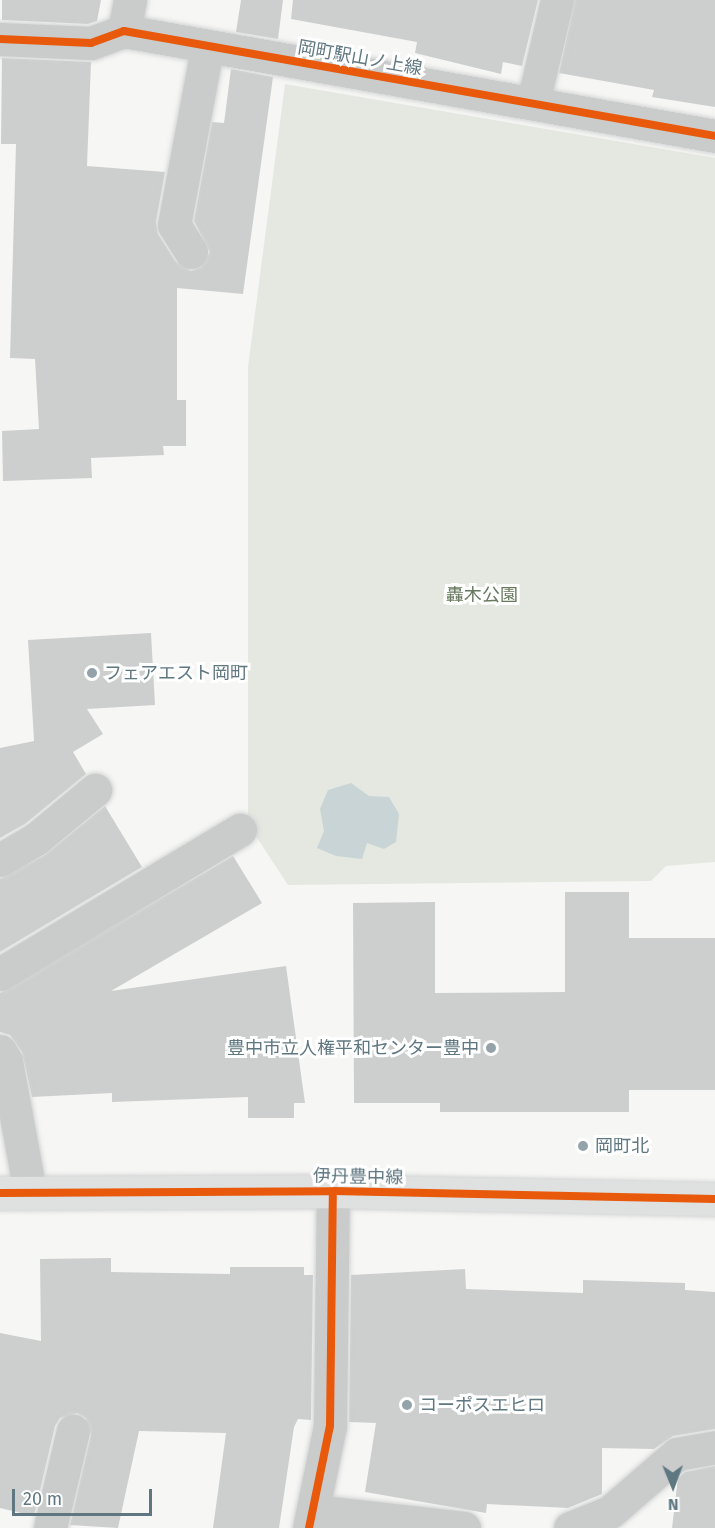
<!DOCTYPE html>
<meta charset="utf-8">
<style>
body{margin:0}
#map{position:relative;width:715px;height:1528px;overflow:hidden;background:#f6f6f4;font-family:"Fira Sans","Noto Sans JP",sans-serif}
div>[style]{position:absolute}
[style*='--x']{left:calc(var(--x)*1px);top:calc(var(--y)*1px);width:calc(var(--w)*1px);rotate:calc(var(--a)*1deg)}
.green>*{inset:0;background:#e5e8e1}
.water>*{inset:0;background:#c8d4d6}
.building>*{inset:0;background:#cdcfcf}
.roads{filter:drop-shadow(0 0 2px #d2d4d4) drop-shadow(0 0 2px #d2d4d4)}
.minor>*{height:33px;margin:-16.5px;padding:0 16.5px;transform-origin:16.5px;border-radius:16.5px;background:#cacccc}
.primary>*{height:33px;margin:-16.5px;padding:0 16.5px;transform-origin:16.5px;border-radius:16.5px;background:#dfe0e0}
.cycleway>*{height:8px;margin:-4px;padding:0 4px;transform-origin:4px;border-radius:4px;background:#e8590c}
.dots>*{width:16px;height:16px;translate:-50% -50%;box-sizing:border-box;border:3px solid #fff;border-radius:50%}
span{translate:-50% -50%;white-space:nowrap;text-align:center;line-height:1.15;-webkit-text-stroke:6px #fff;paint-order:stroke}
.street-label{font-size:18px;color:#5f7781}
.park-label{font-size:18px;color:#67795f}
.poi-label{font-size:18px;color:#5f7781}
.left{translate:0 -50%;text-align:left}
.right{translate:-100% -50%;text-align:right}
.north{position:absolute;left:643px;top:1456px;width:60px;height:60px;-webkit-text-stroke:4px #fff;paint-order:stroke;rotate:179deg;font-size:16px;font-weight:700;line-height:24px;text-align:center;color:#5f7781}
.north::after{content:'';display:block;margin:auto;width:21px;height:27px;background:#5f7781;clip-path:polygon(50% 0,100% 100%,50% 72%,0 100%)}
.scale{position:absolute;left:12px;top:1489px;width:140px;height:27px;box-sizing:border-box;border:3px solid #5f7781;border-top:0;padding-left:8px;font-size:18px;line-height:21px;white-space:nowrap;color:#5f7781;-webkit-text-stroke:4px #fff;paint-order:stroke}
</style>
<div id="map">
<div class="green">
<i style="clip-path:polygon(285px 84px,715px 158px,715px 862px,666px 866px,651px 881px,288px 885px,248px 824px,248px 367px)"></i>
</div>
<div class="water">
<i style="clip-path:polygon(351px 783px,369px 796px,389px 797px,399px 814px,396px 842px,384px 849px,367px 843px,362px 859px,336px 856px,317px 848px,324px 831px,320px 809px,328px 790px)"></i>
</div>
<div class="building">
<i style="clip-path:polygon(2px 0,101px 0,97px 21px,88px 24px,2px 20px)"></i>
<i style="clip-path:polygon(241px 0,283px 0,278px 39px,236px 32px)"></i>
<i style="clip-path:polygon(293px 0,538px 0,522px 66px,503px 62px,501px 74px,415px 53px,417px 42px,291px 19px)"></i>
<i style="clip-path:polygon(575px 0,715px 0,715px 107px,652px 97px,654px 90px,559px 73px)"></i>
<i style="clip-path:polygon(2px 58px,91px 62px,87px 166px,165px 172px,156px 222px,158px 234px,176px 262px,191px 271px,201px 267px,210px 252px,194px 221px,212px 122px,224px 123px,231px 69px,273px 77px,243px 294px,177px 288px,177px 400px,186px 400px,186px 446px,163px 446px,164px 455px,91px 458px,92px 478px,3px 481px,2px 431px,39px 429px,35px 359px,10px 358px,16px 144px,1px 144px)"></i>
<i style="clip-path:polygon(151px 633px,155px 705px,87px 709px,103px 734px,73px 752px,86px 774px,25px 824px,0 838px,0 748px,34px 741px,28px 640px)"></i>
<i style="clip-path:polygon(105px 806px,142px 867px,0 952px,0 879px,45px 855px)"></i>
<i style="clip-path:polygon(233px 856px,262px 903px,111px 991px,286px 966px,305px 1103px,294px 1103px,294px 1118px,248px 1118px,248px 1097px,112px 1102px,112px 1093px,32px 1097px,22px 1052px,10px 1035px,0 1032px,0 993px)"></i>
<i style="clip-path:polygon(565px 892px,629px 892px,629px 938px,715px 938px,715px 1090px,629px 1090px,629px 1112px,440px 1112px,440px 1103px,354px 1103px,353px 903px,435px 902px,435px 993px,565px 992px)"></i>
<i style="clip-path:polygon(111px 1258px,111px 1272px,230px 1274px,230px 1267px,304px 1267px,304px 1275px,313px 1275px,311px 1420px,298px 1419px,294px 1427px,279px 1528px,213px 1528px,226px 1433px,139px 1431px,118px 1528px,70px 1525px,91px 1435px,86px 1418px,77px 1413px,60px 1418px,55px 1426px,34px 1516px,0 1508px,0 1333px,41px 1341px,40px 1259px)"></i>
<i style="clip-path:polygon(465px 1269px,466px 1289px,583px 1293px,583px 1280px,685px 1283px,685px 1290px,715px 1292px,715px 1429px,673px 1436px,654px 1449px,602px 1448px,602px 1494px,568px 1508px,487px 1504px,486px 1513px,365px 1492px,376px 1423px,349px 1422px,351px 1275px)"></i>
<i style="clip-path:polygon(715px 1466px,715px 1528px,672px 1528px,678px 1478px,685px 1472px)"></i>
</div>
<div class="roads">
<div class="minor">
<i style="--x:124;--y:31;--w:32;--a:-79"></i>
<i style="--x:0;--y:39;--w:91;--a:2.5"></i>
<i style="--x:91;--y:43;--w:35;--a:-20"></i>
<i style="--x:124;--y:31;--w:600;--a:10.07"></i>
<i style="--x:533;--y:103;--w:106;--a:-76.9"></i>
<i style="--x:191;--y:252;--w:32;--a:-122"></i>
<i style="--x:174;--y:225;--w:180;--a:-79.4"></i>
<i style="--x:0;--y:860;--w:42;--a:-30.3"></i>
<i style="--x:36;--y:839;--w:77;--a:-39.7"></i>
<i style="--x:0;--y:974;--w:280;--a:-31"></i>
<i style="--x:0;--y:1051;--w:12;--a:59"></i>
<i style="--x:6;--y:1061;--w:133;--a:79.6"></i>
<i style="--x:313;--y:1511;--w:152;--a:6.4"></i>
<i style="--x:50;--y:1528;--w:100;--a:-76.7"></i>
<i style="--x:309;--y:1528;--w:104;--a:-78.4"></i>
<i style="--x:330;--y:1426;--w:235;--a:-89.3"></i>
<i style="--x:570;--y:1528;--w:43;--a:-21.8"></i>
<i style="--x:610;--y:1512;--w:89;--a:-40.9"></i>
<i style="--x:677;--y:1454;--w:39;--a:-10"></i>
</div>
<div class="primary">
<i style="--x:0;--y:1193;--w:333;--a:-0.3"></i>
<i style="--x:333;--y:1191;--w:382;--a:1.2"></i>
</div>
</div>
<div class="cycleway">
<i style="--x:0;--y:39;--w:91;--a:2.5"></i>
<i style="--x:91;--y:43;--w:35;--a:-20"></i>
<i style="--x:124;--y:31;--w:600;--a:10.07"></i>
<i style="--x:0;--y:1193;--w:333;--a:-0.3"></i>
<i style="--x:333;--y:1191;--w:382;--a:1.2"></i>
<i style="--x:309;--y:1528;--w:104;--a:-78.4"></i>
<i style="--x:330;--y:1426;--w:235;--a:-89.3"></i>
</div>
<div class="dots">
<i style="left:92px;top:673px;background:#94a3a9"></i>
<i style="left:491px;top:1048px;background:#94a3a9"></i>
<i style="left:583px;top:1146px;background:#94a3a9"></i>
<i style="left:407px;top:1405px;background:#94a3a9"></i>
</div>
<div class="street-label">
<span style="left:360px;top:58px;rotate:10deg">岡町駅山ノ上線</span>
<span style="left:358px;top:1177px;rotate:1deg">伊丹豊中線</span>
</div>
<div class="park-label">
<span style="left:482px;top:595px">轟木公園</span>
</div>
<div class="poi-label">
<span class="left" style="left:104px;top:673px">フェアエスト岡町</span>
<span class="right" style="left:479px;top:1048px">豊中市立人権平和センター豊中</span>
<span class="left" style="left:595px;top:1146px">岡町北</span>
<span class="left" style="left:419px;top:1405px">コーポスエヒロ</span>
</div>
<div class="north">N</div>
<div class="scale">20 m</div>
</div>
